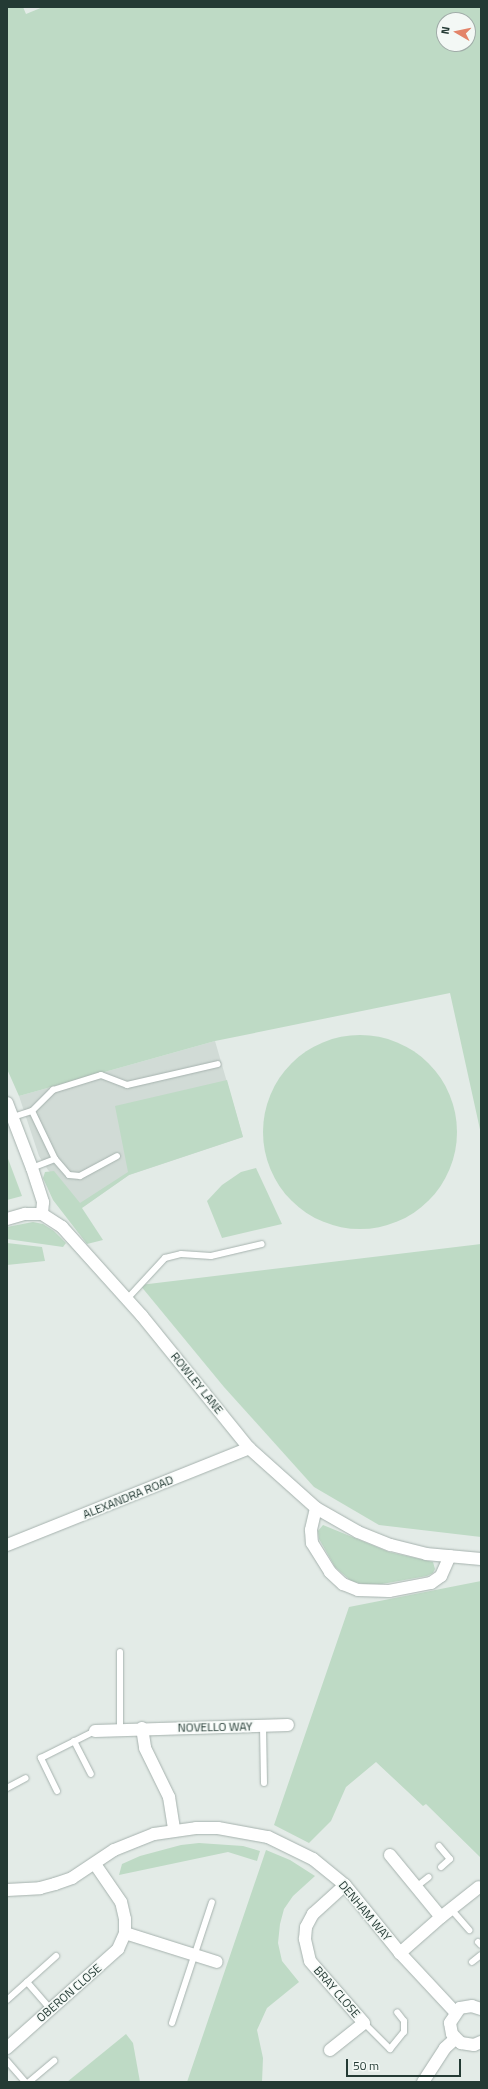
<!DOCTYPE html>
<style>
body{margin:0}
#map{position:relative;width:488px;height:2089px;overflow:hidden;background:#e3ebe7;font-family:"Titillium Web",sans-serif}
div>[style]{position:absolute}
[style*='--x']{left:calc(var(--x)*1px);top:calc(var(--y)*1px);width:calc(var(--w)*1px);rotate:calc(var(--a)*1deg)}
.built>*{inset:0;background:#d1dbd6}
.green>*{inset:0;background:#bedac5}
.round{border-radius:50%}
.roads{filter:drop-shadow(0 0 1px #a6b2ae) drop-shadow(0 0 1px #a6b2ae)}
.lane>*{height:6px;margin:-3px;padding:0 3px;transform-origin:3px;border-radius:3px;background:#fff}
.street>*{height:12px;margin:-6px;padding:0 6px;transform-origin:6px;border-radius:6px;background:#fff}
.secondary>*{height:12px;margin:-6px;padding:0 6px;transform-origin:6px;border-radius:6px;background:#fff}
span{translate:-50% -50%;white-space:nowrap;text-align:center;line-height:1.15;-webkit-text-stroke:3px #f3f8f5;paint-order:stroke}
.street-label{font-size:12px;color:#243a34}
.frame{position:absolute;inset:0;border:8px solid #243a34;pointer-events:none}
.north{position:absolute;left:436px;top:12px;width:40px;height:40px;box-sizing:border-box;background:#f3f8f5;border:1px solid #a0aca8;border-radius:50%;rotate:279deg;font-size:11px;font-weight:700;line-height:16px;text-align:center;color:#243a34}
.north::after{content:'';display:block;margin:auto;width:14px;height:18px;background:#e38469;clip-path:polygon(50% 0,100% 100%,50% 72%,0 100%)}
.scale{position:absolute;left:346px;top:2059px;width:115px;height:18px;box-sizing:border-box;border:2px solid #243a34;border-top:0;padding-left:5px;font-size:12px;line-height:14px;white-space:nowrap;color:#243a34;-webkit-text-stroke:3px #f3f8f5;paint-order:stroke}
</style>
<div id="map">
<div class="built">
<i style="clip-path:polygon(215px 1041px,243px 1137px,129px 1175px,83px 1207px,48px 1170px,39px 1156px,19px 1096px)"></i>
</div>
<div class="green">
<i style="clip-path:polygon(evenodd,7px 7px,23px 7px,26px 14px,43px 7px,481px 7px,481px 1134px,450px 993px,215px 1041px,19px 1096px,7px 1069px,7px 7px,444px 20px,468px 20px,468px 44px,444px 44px,444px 20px)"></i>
<i class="round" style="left:263px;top:1035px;width:194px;height:194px"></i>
<i style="clip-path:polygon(227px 1080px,243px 1137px,129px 1175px,82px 1208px,103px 1240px,87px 1244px,53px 1200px,43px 1178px,45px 1172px,54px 1171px,80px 1203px,128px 1172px,115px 1106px)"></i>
<i style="clip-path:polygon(7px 1156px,22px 1196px,7px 1200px)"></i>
<i style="clip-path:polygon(256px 1168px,282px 1224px,222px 1238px,207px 1201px,222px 1185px,241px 1172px)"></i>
<i style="clip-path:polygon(33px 1222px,43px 1224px,54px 1231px,66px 1243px,63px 1247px,7px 1239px,7px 1227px)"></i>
<i style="clip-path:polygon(7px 1243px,42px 1247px,45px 1261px,7px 1265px)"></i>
<i style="clip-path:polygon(481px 1244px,481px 1537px,379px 1525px,314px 1487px,224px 1387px,140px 1285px)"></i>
<i style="clip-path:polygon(323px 1525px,389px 1552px,433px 1562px,435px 1569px,433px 1573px,427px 1576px,382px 1584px,363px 1584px,351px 1581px,335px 1567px,319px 1539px,318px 1531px)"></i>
<i style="clip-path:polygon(481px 1581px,481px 1858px,426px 1804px,423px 1806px,376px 1762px,346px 1787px,331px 1821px,309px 1843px,274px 1825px,349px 1607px)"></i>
<i style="clip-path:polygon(199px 1843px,243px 1846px,260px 1851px,257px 1861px,228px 1852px,119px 1875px,122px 1864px,140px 1856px,181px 1845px)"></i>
<i style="clip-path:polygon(266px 1850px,290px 1860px,315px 1876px,293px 1896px,284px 1909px,280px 1924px,278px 1943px,282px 1961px,299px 1982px,267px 2008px,257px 2030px,263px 2058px,262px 2082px,187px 2082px)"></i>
<i style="clip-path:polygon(126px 2034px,133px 2043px,140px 2082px,67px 2082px)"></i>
</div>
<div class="roads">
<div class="lane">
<i style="--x:32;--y:1111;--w:30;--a:-45"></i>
<i style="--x:53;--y:1090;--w:50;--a:-17.4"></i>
<i style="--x:101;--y:1075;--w:28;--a:21"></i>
<i style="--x:127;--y:1085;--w:93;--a:-13"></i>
<i style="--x:13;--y:1117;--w:20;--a:-18"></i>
<i style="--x:32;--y:1111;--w:53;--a:64.4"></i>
<i style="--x:55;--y:1159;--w:25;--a:159"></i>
<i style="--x:55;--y:1159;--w:21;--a:49"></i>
<i style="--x:69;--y:1175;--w:11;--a:5"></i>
<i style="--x:80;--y:1176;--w:42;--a:-28.4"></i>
<i style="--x:127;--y:1299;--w:56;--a:-47.2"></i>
<i style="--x:165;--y:1258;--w:16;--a:-14"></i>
<i style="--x:181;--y:1254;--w:30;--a:4"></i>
<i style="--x:211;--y:1256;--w:52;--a:-13.2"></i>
<i style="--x:120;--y:1652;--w:76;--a:90"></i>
<i style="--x:263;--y:1726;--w:57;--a:89"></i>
<i style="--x:74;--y:1741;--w:37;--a:63"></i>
<i style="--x:7;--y:1788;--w:21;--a:-28"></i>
<i style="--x:57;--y:1791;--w:37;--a:-116"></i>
<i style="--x:41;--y:1758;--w:60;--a:-26.6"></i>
<i style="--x:439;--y:1846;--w:17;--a:50"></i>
<i style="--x:450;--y:1859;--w:12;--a:138"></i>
<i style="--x:416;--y:1887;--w:16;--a:-38"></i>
<i style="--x:451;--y:1909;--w:28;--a:49"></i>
<i style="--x:478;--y:1942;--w:4;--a:45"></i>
<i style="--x:472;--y:1962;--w:11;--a:-38"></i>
<i style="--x:27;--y:1982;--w:37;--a:49"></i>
<i style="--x:7;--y:2000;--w:66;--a:-41.9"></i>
<i style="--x:172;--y:2023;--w:127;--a:-71.7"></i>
<i style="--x:364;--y:2023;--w:37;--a:45"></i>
<i style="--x:390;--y:2049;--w:22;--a:-51"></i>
<i style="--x:404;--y:2032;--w:11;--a:-90"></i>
<i style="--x:404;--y:2021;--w:11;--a:-128"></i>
<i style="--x:7;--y:2061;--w:28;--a:49"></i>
<i style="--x:29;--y:2082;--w:33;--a:-40"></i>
</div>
<div class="street">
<i style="--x:316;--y:1508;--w:23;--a:103"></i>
<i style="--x:311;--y:1530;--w:13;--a:86"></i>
<i style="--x:312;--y:1543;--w:34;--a:58"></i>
<i style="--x:330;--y:1572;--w:18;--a:43"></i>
<i style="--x:343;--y:1584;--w:16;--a:22"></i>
<i style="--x:358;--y:1590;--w:31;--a:2"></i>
<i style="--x:389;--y:1591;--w:43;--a:-10.8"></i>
<i style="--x:431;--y:1583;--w:12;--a:-35"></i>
<i style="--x:441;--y:1576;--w:22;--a:-66"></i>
<i style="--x:7;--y:1545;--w:261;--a:-21.8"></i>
<i style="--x:142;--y:1728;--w:20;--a:81"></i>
<i style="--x:145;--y:1748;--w:55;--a:63.9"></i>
<i style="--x:169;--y:1797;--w:33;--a:81"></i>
<i style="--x:95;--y:1731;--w:193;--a:-1.8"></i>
<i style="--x:390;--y:1855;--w:80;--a:50.6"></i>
<i style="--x:441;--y:1917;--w:55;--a:138.7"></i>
<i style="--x:7;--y:1890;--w:33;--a:-3"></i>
<i style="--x:40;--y:1888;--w:16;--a:-15"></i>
<i style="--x:55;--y:1884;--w:18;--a:-19"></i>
<i style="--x:72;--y:1878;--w:50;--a:-33.7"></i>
<i style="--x:114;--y:1850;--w:43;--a:-21.8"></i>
<i style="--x:154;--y:1834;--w:42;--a:-8.1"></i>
<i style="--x:196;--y:1828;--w:22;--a:0"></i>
<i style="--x:218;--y:1828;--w:51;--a:10.2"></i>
<i style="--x:268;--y:1837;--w:50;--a:26.1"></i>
<i style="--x:313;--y:1859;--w:41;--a:39.1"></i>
<i style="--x:345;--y:1885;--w:87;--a:51"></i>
<i style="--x:400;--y:1953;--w:81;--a:47"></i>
<i style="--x:441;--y:1917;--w:48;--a:-38.3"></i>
<i style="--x:125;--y:1933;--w:96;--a:17.5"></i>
<i style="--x:7;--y:2048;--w:149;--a:-41.7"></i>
<i style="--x:118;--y:1949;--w:17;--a:-66"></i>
<i style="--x:125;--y:1933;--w:14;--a:-90"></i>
<i style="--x:125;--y:1919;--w:17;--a:-103"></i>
<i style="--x:121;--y:1902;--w:46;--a:-124.4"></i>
<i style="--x:330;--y:2050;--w:43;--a:-38.5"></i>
<i style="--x:364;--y:2023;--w:82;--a:-131.1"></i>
<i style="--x:310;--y:1961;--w:23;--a:-103"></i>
<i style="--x:305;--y:1939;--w:12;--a:-85"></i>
<i style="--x:306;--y:1927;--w:15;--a:-62"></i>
<i style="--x:313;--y:1914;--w:43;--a:-42.2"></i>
</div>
<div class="secondary">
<i style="--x:7;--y:1103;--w:70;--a:69"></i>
<i style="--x:32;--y:1168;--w:36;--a:72"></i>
<i style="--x:43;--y:1202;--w:12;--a:95"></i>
<i style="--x:7;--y:1219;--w:19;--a:-16"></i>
<i style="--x:25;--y:1214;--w:17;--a:0"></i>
<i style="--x:42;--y:1214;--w:24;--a:33"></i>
<i style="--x:62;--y:1227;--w:120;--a:48"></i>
<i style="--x:142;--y:1316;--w:170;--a:51"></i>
<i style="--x:249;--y:1448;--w:90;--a:41.8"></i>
<i style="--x:316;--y:1508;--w:48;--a:29.7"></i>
<i style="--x:358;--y:1532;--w:35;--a:22"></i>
<i style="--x:391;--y:1545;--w:36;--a:14"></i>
<i style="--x:426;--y:1554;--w:55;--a:5.2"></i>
<i style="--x:481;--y:2009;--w:9;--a:-162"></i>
<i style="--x:472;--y:2006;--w:12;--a:171"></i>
<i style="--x:460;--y:2008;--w:18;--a:124"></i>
<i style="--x:450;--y:2023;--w:11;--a:80"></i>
<i style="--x:452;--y:2034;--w:13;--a:45"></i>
<i style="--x:461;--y:2043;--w:13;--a:9"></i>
<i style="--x:474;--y:2045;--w:8;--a:-23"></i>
<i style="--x:423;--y:2082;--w:40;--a:-57.1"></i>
<i style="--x:445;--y:2048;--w:13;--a:-42"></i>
</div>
</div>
<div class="street-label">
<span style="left:197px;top:1383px;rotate:51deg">ROWLEY LANE</span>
<span style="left:128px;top:1497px;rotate:-22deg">ALEXANDRA ROAD</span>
<span style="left:215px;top:1727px;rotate:-1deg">NOVELLO WAY</span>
<span style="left:365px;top:1911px;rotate:50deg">DENHAM WAY</span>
<span style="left:337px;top:1992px;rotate:49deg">BRAY CLOSE</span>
<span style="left:69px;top:1993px;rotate:-41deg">OBERON CLOSE</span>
</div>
<div class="frame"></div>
<div class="north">N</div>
<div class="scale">50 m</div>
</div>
